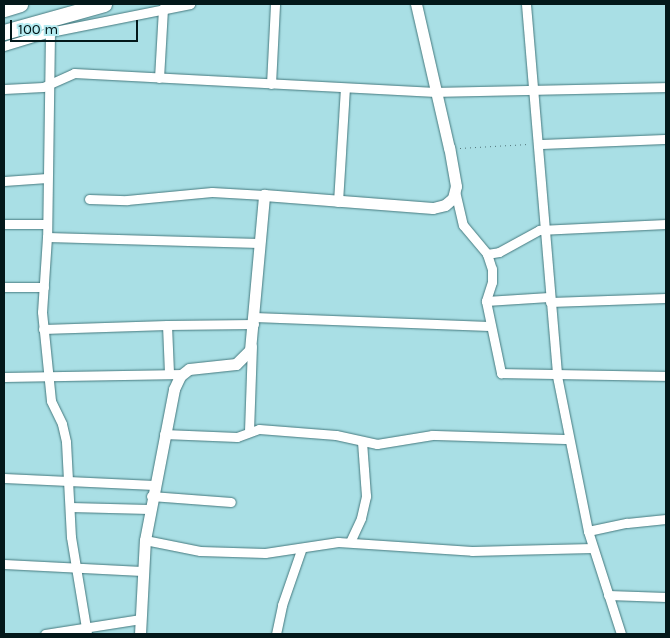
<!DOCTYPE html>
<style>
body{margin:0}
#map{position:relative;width:670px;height:638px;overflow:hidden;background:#a9dfe5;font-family:Karla,sans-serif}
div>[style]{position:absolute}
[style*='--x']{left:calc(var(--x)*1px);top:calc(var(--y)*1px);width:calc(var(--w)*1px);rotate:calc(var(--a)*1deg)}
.path>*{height:1px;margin-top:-0.5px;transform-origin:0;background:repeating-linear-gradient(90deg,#507478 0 1px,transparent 0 5px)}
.roads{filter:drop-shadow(0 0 1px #45797e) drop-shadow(0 0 1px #45797e)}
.minor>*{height:9px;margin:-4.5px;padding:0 4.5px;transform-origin:4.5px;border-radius:4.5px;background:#fff}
.tertiary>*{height:11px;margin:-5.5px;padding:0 5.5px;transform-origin:5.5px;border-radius:5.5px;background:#fff}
.trunk>*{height:15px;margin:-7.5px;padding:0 7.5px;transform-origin:7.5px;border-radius:7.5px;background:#fff}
span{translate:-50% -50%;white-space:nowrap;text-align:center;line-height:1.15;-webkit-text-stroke:4px #b6ecf2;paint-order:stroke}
.frame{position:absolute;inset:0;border:5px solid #03181a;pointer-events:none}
.scale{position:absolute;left:10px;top:20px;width:128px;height:22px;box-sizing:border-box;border:2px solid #03181a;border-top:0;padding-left:6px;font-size:15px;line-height:18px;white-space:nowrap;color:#03181a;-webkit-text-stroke:4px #b6ecf2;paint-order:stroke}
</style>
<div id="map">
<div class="path">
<i style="--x:460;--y:148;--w:68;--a:-3.4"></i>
</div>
<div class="roads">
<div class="minor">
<i style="--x:526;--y:4;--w:373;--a:85.2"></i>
<i style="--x:557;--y:376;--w:158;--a:78.7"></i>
<i style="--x:588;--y:531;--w:108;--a:72.2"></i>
<i style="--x:50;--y:32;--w:205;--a:90.8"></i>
<i style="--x:47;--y:237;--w:75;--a:93.8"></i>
<i style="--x:42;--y:312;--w:89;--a:84.2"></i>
<i style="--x:51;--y:401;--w:25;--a:64"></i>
<i style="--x:62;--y:424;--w:18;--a:77"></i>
<i style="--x:66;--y:442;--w:95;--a:87"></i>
<i style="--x:71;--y:537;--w:98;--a:80.6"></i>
<i style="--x:4;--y:46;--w:48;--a:-16.9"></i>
<i style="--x:50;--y:32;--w:143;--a:-11.3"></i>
<i style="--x:159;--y:78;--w:70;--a:-86.7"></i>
<i style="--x:271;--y:84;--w:80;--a:-87.1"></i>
<i style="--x:4;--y:89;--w:39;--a:-3"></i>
<i style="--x:43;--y:87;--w:34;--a:-24"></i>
<i style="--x:74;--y:73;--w:362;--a:3"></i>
<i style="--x:436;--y:92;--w:230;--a:-1.2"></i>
<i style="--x:540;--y:144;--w:126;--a:-2.3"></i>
<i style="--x:4;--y:181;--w:43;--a:-4"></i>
<i style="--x:455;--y:191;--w:35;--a:77"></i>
<i style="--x:463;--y:225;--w:38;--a:50"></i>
<i style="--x:487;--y:254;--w:16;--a:72"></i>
<i style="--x:492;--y:269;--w:13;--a:90"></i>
<i style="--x:492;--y:282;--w:20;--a:108"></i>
<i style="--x:486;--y:301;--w:74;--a:78.2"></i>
<i style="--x:501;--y:373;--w:165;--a:1"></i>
<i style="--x:89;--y:199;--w:38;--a:2"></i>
<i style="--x:127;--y:200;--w:85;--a:-5.4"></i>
<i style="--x:212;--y:192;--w:52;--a:3.3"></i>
<i style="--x:338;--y:202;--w:113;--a:-86.5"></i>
<i style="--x:4;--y:224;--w:43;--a:0"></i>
<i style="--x:47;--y:237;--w:212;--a:1.6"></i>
<i style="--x:487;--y:254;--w:12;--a:-9"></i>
<i style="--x:499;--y:252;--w:46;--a:-28.8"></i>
<i style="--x:539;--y:230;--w:127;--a:-2.7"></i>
<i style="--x:4;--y:287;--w:40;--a:0"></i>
<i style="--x:486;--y:301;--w:63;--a:-3.6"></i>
<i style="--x:550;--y:302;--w:116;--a:-2"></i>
<i style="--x:254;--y:317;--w:235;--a:2.2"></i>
<i style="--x:167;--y:325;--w:87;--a:-0.7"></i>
<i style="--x:43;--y:329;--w:124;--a:-1.8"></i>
<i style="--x:167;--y:325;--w:47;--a:87.6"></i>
<i style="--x:4;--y:377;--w:179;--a:-1"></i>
<i style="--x:249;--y:431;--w:85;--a:-88"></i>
<i style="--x:164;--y:434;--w:73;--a:2.4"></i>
<i style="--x:237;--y:437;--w:23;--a:-20"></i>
<i style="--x:259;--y:429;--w:77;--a:4.5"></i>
<i style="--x:336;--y:435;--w:42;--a:12.4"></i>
<i style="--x:377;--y:444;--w:56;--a:-9.3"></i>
<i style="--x:432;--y:435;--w:136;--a:1.7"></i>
<i style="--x:4;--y:478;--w:150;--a:2.7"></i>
<i style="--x:151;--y:496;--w:80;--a:4.3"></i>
<i style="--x:70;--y:507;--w:79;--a:1.5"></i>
<i style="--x:588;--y:531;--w:40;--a:-12"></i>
<i style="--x:627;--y:523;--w:39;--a:-6"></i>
<i style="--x:145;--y:540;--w:56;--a:11.3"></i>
<i style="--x:200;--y:551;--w:65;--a:1.8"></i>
<i style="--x:265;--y:553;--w:74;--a:-8.6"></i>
<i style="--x:338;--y:542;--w:134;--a:3.8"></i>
<i style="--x:472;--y:551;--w:121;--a:-1.4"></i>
<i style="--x:350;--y:542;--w:26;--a:-65"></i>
<i style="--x:361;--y:518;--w:23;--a:-77"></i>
<i style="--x:366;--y:496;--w:54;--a:-94.2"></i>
<i style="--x:4;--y:564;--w:138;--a:2.9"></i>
<i style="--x:608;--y:595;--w:58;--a:2"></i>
<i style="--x:45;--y:634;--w:97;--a:-8.9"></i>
<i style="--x:276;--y:634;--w:30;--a:-78"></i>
<i style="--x:282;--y:605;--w:58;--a:-70.9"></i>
</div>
<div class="tertiary">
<i style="--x:140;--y:634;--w:94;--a:-87"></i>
<i style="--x:145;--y:540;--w:154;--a:-79.1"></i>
<i style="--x:174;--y:389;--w:14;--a:-65"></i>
<i style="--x:180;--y:376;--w:11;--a:-38"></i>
<i style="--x:189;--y:369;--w:47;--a:-6.1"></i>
<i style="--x:236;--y:364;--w:20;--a:-45"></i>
<i style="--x:250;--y:350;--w:156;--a:-84.8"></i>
<i style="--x:264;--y:195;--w:169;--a:4.4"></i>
<i style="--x:433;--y:208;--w:12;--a:-14"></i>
<i style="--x:445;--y:205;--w:11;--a:-41"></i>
<i style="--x:453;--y:198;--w:12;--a:-76"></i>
<i style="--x:456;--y:186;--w:39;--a:-100"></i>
<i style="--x:449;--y:148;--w:148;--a:-102.9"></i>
</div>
<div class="trunk">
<i style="--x:4;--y:9;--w:17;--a:-17"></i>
<i style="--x:4;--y:32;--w:104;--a:-15.6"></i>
</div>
</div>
<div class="frame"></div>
<div class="scale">100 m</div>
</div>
